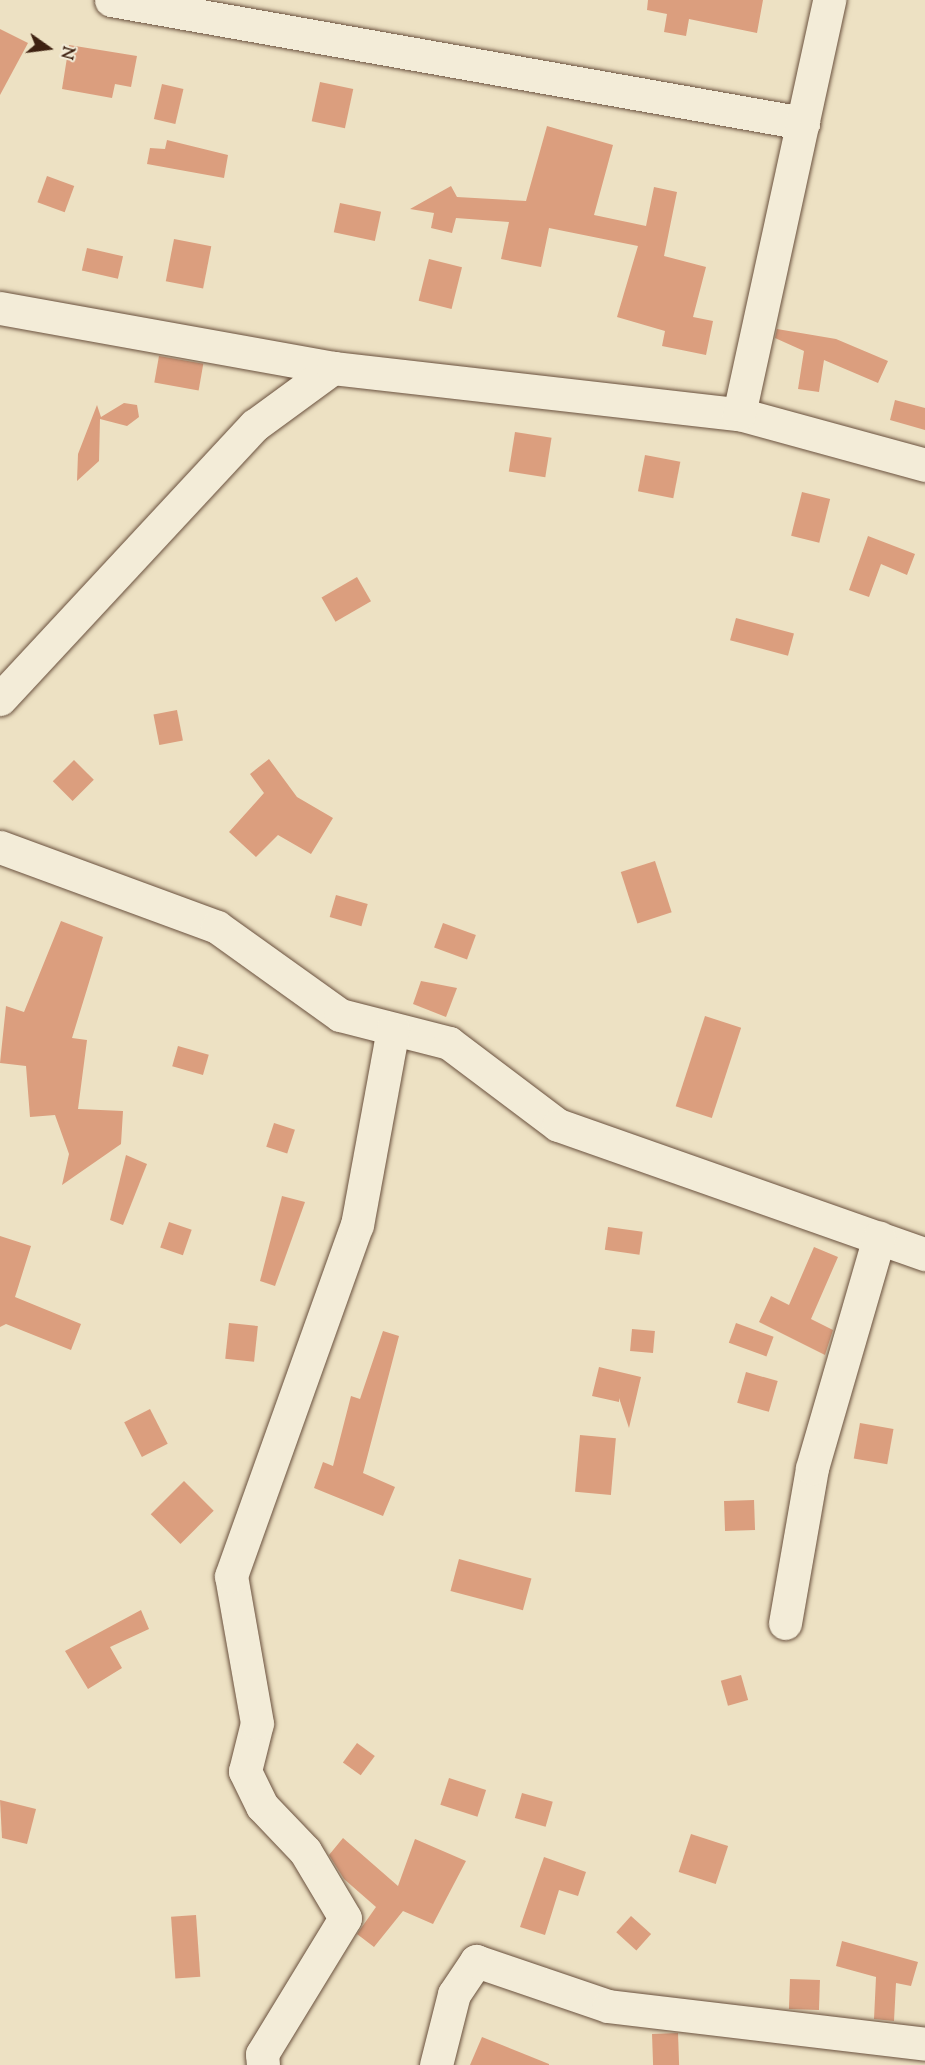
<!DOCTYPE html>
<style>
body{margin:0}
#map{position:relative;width:925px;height:2065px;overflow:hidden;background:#ede1c3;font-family:"Sorts Mill Goudy",serif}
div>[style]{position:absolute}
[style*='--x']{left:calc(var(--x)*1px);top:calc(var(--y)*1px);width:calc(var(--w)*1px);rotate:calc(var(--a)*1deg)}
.building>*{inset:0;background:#db9e7e;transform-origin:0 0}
.roads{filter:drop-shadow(0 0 2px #6a513e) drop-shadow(0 0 2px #6a513e)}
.minor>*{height:33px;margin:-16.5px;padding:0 16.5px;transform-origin:16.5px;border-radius:16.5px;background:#f3ecd8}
span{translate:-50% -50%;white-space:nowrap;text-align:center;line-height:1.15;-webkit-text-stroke:4.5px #f3ecd8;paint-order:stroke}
.north{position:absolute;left:18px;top:18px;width:60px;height:60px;-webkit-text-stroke:4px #f3ecd8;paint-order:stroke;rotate:104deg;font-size:16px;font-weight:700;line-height:24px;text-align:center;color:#3e2111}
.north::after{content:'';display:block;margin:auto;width:21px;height:27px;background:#3e2111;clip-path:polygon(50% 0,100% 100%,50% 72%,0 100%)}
</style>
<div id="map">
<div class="building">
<i style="clip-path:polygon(648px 0,763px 0,757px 33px,689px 19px,686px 36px,664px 32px,667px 14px,647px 10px)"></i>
<i style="clip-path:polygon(0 29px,28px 43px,0 95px)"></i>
<i style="clip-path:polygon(69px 45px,137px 56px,131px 87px,115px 84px,112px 98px,62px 89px)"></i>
<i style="left:320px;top:82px;width:34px;height:40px;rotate:12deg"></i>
<i style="left:162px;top:84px;width:22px;height:36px;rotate:13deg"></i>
<i style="clip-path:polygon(547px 126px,613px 145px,594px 215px,646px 226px,654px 187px,677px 192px,664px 256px,706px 267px,693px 317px,713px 321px,706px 355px,662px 346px,665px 331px,617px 317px,638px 246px,549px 228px,541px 267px,501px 259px,509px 222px,456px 218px,452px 233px,431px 228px,434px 213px,410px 209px,451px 186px,457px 197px,526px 201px)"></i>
<i style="clip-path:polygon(167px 140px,228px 155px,224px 178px,147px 164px,150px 148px,165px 149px)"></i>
<i style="left:47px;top:176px;width:29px;height:28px;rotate:20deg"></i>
<i style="left:340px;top:203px;width:42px;height:30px;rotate:12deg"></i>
<i style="left:174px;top:239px;width:38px;height:43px;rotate:11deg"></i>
<i style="left:87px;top:248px;width:37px;height:23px;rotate:13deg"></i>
<i style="left:429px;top:259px;width:34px;height:43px;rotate:14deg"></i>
<i style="clip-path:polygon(777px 329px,836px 339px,888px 361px,878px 383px,824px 360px,819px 392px,798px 389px,804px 351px,775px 338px)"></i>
<i style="left:159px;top:356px;width:45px;height:27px;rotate:10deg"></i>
<i style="clip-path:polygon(895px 400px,925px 408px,925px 430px,890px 420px)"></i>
<i style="clip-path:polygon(124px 403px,137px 405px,139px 417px,127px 426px,100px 419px,99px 461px,77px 481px,78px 454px,97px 405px,101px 417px)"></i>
<i style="left:515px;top:432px;width:37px;height:40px;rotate:9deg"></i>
<i style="left:645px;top:455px;width:36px;height:37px;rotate:11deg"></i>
<i style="left:802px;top:492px;width:29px;height:45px;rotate:14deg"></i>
<i style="clip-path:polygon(868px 536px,915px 554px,907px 575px,881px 564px,869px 597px,849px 590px)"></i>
<i style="left:357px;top:577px;width:28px;height:41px;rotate:60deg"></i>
<i style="left:736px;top:618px;width:60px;height:23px;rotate:15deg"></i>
<i style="left:177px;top:710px;width:31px;height:24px;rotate:79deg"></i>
<i style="clip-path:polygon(269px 759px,297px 797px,333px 818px,311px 854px,278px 835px,256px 857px,229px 832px,264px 793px,250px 774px)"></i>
<i style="left:74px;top:760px;width:28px;height:30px;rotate:45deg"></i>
<i style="left:655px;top:861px;width:54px;height:36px;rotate:72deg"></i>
<i style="left:336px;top:895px;width:33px;height:23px;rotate:16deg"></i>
<i style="clip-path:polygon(61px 921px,103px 937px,72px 1038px,87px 1040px,78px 1109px,123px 1111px,121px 1144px,62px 1185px,69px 1154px,55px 1115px,30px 1117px,26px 1066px,0 1063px,6px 1006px,24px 1012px)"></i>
<i style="left:443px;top:923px;width:35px;height:26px;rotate:20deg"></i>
<i style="clip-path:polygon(421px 981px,457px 988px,446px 1017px,413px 1004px)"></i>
<i style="left:705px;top:1016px;width:38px;height:95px;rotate:18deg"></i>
<i style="left:178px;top:1046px;width:32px;height:21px;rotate:16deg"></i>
<i style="left:274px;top:1123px;width:22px;height:25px;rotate:18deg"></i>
<i style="clip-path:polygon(126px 1155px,147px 1164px,123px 1225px,110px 1220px)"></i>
<i style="clip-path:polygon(282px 1196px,305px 1202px,275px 1286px,260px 1281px)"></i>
<i style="left:169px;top:1222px;width:24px;height:27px;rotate:19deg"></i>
<i style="left:608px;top:1227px;width:35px;height:23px;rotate:8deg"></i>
<i style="clip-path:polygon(0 1236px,31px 1246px,15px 1297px,81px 1324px,71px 1350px,6px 1324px,0 1327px)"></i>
<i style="clip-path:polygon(814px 1247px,838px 1257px,811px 1319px,833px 1330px,825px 1355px,759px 1322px,771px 1296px,789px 1305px)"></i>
<i style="left:229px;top:1323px;width:29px;height:36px;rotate:6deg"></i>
<i style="left:736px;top:1323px;width:40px;height:21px;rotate:20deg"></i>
<i style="left:632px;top:1329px;width:23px;height:22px;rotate:5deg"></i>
<i style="clip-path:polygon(383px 1331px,399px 1336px,363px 1473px,395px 1487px,383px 1516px,314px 1488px,323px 1462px,333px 1466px,351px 1396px,360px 1399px)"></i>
<i style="clip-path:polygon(599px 1367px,641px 1377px,629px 1428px,619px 1398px,619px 1402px,592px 1396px)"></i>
<i style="left:746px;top:1372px;width:33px;height:32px;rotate:16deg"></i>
<i style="left:150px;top:1409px;width:39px;height:29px;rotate:63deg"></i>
<i style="left:860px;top:1423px;width:34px;height:36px;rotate:10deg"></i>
<i style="left:580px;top:1435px;width:36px;height:57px;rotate:5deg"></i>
<i style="left:184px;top:1481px;width:42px;height:47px;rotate:45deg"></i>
<i style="left:754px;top:1500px;width:30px;height:30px;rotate:88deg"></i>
<i style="left:459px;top:1559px;width:75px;height:33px;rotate:15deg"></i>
<i style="clip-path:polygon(141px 1610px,149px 1629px,110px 1647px,122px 1668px,88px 1689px,65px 1651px)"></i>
<i style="left:741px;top:1675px;width:26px;height:21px;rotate:74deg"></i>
<i style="left:357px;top:1743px;width:22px;height:24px;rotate:36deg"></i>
<i style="left:449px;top:1778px;width:39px;height:28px;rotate:18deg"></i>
<i style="left:522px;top:1793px;width:32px;height:26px;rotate:16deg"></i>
<i style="clip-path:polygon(0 1800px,36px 1809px,27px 1844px,2px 1838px)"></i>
<i style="left:691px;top:1834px;width:39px;height:40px;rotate:18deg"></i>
<i style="clip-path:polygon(343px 1838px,398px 1886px,415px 1839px,466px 1861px,433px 1924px,403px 1911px,374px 1947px,357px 1934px,376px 1907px,344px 1879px,329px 1855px)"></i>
<i style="clip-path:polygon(544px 1857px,586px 1872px,578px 1896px,559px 1890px,545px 1935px,520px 1927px)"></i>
<i style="left:196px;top:1915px;width:62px;height:25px;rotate:86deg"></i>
<i style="left:631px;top:1916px;width:27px;height:22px;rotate:42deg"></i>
<i style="clip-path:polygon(842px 1941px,918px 1962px,911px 1986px,896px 1983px,894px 2021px,874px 2019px,876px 1977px,836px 1966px)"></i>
<i style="left:790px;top:1979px;width:30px;height:30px;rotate:2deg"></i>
<i style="left:678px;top:2033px;width:32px;height:26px;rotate:88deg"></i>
<i style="clip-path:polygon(482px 2037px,549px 2064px,549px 2065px,470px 2065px)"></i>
</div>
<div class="roads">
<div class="minor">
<i style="--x:111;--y:0;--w:703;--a:10.08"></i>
<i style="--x:0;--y:308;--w:338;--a:10.2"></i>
<i style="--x:739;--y:414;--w:193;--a:15.3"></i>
<i style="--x:0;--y:699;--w:374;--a:-47.1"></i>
<i style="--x:255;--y:425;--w:97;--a:-36.2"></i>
<i style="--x:333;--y:368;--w:409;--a:6.5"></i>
<i style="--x:739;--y:414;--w:424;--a:-77.7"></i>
<i style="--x:0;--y:847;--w:231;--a:20.2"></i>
<i style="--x:217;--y:927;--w:151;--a:35.6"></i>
<i style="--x:340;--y:1015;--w:113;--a:14.4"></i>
<i style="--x:449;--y:1043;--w:136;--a:37"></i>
<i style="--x:558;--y:1125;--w:389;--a:19.4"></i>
<i style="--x:785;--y:1623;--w:157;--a:-80.1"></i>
<i style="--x:812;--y:1468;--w:240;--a:-73.8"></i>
<i style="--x:263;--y:2065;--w:11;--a:-95"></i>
<i style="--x:262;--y:2054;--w:159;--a:-58.6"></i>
<i style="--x:345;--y:1918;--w:78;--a:-120.8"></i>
<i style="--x:305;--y:1851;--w:62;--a:-133.7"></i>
<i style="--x:262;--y:1806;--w:39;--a:-116"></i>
<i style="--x:245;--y:1771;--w:49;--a:-76"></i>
<i style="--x:257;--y:1723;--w:149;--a:-100"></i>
<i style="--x:231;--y:1576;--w:373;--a:-70.3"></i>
<i style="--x:357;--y:1225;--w:199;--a:-79.6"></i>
<i style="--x:436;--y:2065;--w:73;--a:-75.8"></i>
<i style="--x:454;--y:1994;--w:40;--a:-56"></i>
<i style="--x:476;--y:1961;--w:139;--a:18.8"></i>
<i style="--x:608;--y:2006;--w:319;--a:6.8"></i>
</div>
</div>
<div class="north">N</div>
</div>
